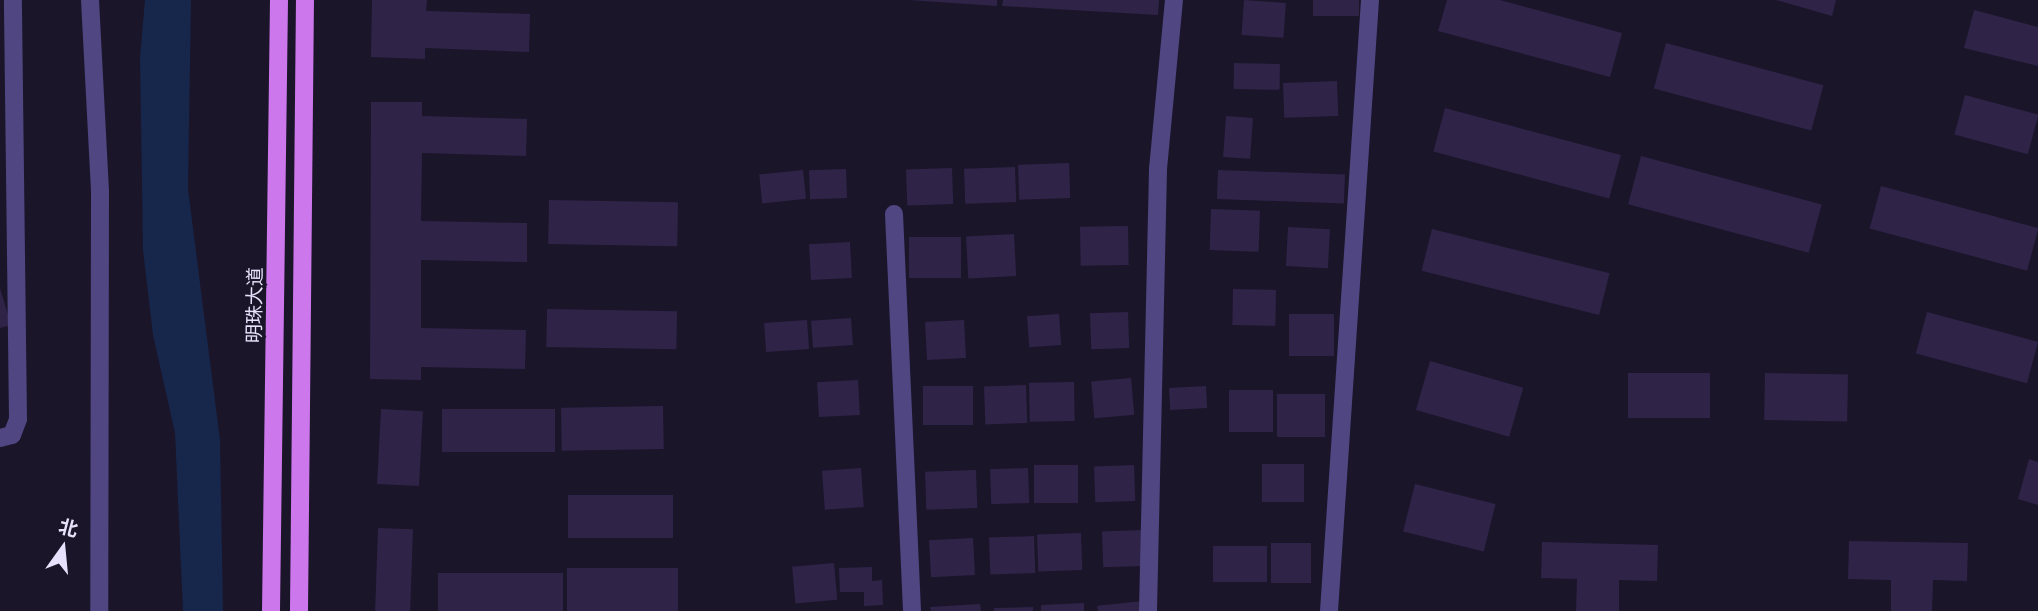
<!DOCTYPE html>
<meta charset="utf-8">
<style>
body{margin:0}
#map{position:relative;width:2038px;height:611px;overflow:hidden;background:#1b1529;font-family:Barlow,"Noto Sans SC",sans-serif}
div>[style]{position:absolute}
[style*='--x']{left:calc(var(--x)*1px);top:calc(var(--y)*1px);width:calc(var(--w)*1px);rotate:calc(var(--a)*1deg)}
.water>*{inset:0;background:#17264b}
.building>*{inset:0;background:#2f2348;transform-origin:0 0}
.minor>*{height:18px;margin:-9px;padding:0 9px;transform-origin:9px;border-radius:9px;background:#4f4682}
.major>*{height:18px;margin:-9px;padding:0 9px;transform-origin:9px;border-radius:9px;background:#cd77ec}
span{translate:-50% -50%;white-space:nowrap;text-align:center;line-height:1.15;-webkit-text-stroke:6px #1b1529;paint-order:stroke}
.street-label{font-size:19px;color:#e7e1fb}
.north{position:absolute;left:28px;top:513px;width:70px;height:70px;-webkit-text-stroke:5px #1b1529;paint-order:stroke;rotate:15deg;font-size:19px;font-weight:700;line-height:28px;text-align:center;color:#e7e1fb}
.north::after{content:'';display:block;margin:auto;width:24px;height:32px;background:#e7e1fb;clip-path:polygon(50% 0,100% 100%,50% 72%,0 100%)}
</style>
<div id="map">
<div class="water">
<i style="clip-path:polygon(145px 0,191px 0,188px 189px,220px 440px,223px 611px,183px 611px,175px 433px,153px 335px,143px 250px,140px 57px)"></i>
</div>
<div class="building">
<i style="clip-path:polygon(372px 0,427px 0,426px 11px,530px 14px,529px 52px,425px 48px,425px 59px,371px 57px)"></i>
<i style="clip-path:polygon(909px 0,997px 0,997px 6px)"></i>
<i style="clip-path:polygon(1003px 0,1159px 0,1158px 15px,1002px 6px)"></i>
<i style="left:1244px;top:0;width:42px;height:35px;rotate:4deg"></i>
<i style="left:1313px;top:0;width:46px;height:16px"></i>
<i style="clip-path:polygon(1447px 0,1500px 0,1622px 33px,1610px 77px,1438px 31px)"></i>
<i style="clip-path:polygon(1776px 0,1836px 0,1832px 16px)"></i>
<i style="clip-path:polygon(1974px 10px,2038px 27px,2038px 66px,1964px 48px)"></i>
<i style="left:1666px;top:43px;width:163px;height:47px;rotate:15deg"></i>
<i style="left:1234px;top:63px;width:46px;height:26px;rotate:1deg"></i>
<i style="left:1337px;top:81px;width:35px;height:54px;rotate:88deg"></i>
<i style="left:1965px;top:95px;width:76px;height:41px;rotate:15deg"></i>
<i style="clip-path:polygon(371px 102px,422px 102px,422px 116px,527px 119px,526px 156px,422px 153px,421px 221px,527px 223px,527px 262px,421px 260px,421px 328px,526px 330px,525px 369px,421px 367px,421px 380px,370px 379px)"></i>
<i style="left:1445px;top:108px;width:182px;height:45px;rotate:15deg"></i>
<i style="left:1226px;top:116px;width:27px;height:41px;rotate:4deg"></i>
<i style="left:1641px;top:156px;width:187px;height:50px;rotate:15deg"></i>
<i style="left:1069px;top:163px;width:35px;height:51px;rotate:88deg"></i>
<i style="left:1015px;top:167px;width:35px;height:51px;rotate:88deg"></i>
<i style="left:952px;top:168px;width:36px;height:46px;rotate:88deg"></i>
<i style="left:846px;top:169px;width:29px;height:37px;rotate:88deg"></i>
<i style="left:803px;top:170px;width:29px;height:44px;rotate:84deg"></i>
<i style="left:1218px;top:170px;width:127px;height:29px;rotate:2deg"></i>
<i style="left:1881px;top:186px;width:163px;height:44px;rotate:15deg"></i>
<i style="left:549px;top:200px;width:129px;height:44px;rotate:1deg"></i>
<i style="left:1211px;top:209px;width:49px;height:41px;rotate:2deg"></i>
<i style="left:1128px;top:226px;width:39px;height:48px;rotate:89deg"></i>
<i style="left:1288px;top:227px;width:42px;height:39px;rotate:3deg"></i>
<i style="left:1432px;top:229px;width:183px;height:43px;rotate:14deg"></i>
<i style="left:1014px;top:234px;width:42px;height:48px;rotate:87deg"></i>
<i style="left:909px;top:237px;width:52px;height:41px"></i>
<i style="left:850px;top:242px;width:36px;height:41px;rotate:87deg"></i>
<i style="clip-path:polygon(0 288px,11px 325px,0 328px)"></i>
<i style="left:1233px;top:289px;width:43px;height:36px;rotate:1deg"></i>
<i style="left:547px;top:309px;width:130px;height:38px;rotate:1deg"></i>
<i style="left:1128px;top:312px;width:36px;height:38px;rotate:88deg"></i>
<i style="left:1927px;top:312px;width:115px;height:43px;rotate:15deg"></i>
<i style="left:1059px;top:314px;width:31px;height:32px;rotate:86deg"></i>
<i style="left:1289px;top:314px;width:45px;height:42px"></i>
<i style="left:851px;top:318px;width:27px;height:40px;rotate:86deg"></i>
<i style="left:807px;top:320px;width:29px;height:43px;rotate:86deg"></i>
<i style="left:964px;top:320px;width:38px;height:39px;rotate:87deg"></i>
<i style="left:1430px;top:361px;width:97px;height:51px;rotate:16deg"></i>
<i style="left:1710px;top:373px;width:45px;height:82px;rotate:90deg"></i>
<i style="left:1765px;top:373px;width:83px;height:47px;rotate:1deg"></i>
<i style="left:1131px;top:378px;width:37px;height:40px;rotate:85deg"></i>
<i style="left:858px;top:380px;width:35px;height:41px;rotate:87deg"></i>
<i style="left:1074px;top:382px;width:39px;height:45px;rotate:89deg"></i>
<i style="left:1026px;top:385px;width:38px;height:42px;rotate:88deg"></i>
<i style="left:973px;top:386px;width:39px;height:50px;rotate:90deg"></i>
<i style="left:1206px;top:386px;width:22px;height:37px;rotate:87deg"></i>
<i style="left:1273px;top:390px;width:42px;height:44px;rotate:90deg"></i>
<i style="left:1325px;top:394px;width:43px;height:48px;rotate:90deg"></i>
<i style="left:663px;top:406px;width:43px;height:102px;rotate:89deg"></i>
<i style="left:381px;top:409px;width:42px;height:75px;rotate:3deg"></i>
<i style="left:555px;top:409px;width:43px;height:113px;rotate:90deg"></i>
<i style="clip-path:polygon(2029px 459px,2038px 462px,2038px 505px,2018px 499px)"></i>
<i style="left:1262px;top:464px;width:42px;height:38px"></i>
<i style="left:1078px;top:465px;width:38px;height:44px;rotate:90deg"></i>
<i style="left:1134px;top:465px;width:36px;height:40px;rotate:88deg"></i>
<i style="left:861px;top:468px;width:39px;height:39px;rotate:86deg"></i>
<i style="left:1028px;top:468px;width:35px;height:38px;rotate:88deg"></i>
<i style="left:976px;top:470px;width:38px;height:51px;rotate:88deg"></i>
<i style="left:1415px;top:484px;width:83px;height:49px;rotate:14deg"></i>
<i style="left:568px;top:495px;width:105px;height:43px"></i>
<i style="left:378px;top:528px;width:35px;height:83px;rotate:2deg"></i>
<i style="left:1142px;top:530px;width:36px;height:40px;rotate:88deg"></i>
<i style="left:1081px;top:533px;width:37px;height:44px;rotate:88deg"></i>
<i style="left:1034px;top:536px;width:37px;height:45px;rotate:88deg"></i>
<i style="left:973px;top:538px;width:37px;height:44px;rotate:87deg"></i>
<i style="clip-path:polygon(1849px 541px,1968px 543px,1967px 581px,1933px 580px,1932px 611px,1891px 611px,1891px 580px,1848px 579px)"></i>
<i style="clip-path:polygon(1542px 542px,1658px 545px,1657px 581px,1619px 580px,1619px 611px,1576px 611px,1577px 579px,1541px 578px)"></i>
<i style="left:1311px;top:543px;width:40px;height:40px;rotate:90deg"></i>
<i style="left:1213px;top:546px;width:54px;height:36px"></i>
<i style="left:834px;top:563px;width:37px;height:42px;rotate:85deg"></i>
<i style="clip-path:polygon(872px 567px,872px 581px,882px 580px,883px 605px,864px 606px,864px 592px,840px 592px,839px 568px)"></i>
<i style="left:678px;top:568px;width:43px;height:111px;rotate:90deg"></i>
<i style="left:438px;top:573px;width:125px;height:38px"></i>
<i style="left:1143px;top:601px;width:10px;height:46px;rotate:84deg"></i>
<i style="clip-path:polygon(1084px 603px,1084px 611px,1041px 611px,1041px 605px)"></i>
<i style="clip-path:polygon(980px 604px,981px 611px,931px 611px,930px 607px)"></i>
<i style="clip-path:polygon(1033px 607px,1033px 611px,994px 611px,994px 608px)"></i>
</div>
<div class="minor">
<i style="--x:90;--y:0;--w:192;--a:87"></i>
<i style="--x:100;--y:192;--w:419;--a:90.1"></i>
<i style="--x:894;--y:214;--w:397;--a:87.4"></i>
<i style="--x:0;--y:438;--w:12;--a:-14"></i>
<i style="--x:12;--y:435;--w:17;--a:-69"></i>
<i style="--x:18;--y:419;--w:419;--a:-90.7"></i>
<i style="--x:1148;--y:611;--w:442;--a:-88.7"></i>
<i style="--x:1158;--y:169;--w:170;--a:-84.6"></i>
<i style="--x:1329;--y:611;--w:612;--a:-86.16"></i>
</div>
<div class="major">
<i style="--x:271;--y:611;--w:611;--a:-89.25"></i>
<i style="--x:299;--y:611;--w:611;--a:-89.44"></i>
</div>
<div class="street-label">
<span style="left:254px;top:305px;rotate:-89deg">明珠大道</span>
</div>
<div class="north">北</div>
</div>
